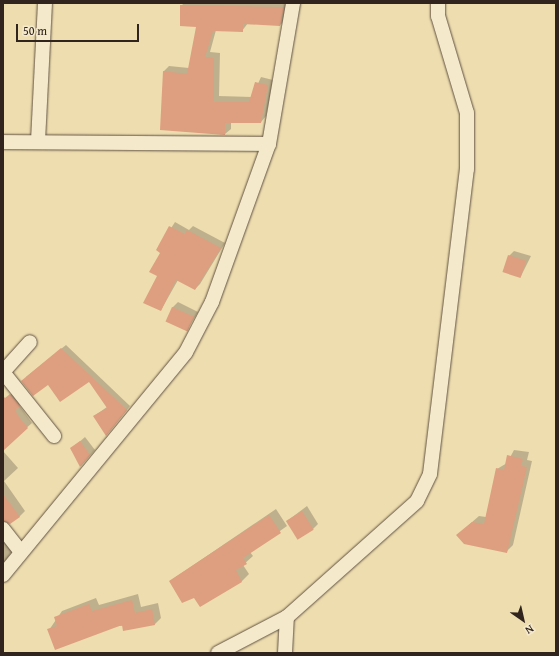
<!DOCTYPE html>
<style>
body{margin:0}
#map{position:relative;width:559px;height:656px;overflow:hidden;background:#eeddaf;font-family:"Gentium Book Plus",serif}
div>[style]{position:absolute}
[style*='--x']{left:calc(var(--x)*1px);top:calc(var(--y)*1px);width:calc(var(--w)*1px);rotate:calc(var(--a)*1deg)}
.shadow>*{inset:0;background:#0003}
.building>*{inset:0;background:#dd9f80;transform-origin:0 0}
.roads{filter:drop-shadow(0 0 1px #605242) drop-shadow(0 0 1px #605242)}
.street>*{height:14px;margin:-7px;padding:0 7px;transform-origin:7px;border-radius:7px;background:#f4e9cb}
span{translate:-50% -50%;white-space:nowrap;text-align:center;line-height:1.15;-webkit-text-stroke:3.5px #f4e9cb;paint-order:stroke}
.frame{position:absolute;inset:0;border:4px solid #31231d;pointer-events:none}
.north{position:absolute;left:503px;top:600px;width:40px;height:40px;-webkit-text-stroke:3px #f4e9cb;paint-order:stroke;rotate:146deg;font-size:11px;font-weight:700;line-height:16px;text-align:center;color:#31231d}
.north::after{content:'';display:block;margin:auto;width:14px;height:18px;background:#31231d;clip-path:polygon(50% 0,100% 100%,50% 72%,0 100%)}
.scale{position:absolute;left:16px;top:24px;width:123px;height:18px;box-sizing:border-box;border:2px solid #31231d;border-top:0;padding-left:5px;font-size:12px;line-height:14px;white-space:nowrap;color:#31231d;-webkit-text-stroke:3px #f4e9cb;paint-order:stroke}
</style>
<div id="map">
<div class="shadow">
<i style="clip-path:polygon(184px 3px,288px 3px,286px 20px,280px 25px,248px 23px,242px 31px,216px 30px,210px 52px,220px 53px,219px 96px,252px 97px,261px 77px,273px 80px,266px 116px,261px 122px,231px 122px,231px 129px,225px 134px,162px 129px,164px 71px,169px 66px,189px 68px,198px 26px,181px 6px)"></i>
<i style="clip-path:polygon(175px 222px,189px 230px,193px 226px,225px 243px,200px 284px,195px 289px,178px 280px,161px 310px,158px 275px,161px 252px,157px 250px)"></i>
<i style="clip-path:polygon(514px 251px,531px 256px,521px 276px,509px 256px)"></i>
<i style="clip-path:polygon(178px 302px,198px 312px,187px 330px,172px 308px)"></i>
<i style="clip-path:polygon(66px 345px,130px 406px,110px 431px,94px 416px,107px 407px,90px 381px,48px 384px,26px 377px)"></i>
<i style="clip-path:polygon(15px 391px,23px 401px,19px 405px,32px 423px,5px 447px,3px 401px)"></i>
<i style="clip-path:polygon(85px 437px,95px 450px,81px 466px,71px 449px)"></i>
<i style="clip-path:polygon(514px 450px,529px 452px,527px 460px,532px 461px,513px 545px,506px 552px,464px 529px,479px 516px,486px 517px,497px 469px,507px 463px)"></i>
<i style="clip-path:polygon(3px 451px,18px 468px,4px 481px,25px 511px,19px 517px,3px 520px)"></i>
<i style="clip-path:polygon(307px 506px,318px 524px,313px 529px,287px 521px)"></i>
<i style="clip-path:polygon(276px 509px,287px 526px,250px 552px,253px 556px,243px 565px,249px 574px,242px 581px,200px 606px,194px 596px,170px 581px)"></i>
<i style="clip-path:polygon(3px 539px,13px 550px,3px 564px)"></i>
<i style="clip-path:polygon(138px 594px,141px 607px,158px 603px,161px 618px,155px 624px,49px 630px,62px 611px,96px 598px,99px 605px)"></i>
</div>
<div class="building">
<i style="clip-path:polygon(180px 5px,284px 7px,280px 26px,243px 24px,243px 32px,213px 31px,205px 57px,214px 58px,214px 102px,249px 102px,255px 82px,268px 85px,261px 123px,225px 123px,225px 135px,160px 130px,163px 71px,187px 74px,196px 27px,180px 26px)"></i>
<i style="clip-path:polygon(169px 226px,185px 234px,187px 230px,221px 248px,195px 290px,176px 280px,161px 311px,143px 303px,157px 276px,149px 272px,160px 253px,156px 250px)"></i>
<i style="left:508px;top:255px;width:19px;height:18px;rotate:18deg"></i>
<i style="left:172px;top:307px;width:24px;height:16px;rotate:24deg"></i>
<i style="clip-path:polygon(61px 348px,127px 410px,106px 436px,93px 416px,107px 408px,89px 382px,60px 402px,48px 385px,33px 396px,21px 381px)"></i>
<i style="clip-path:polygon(10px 394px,20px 406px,15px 410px,19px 417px,28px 428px,3px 451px,3px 396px,5px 398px)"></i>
<i style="clip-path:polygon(80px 441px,90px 455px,80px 467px,70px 448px)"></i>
<i style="clip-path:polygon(507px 455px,523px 459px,521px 466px,527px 467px,507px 553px,464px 544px,456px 535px,472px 522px,484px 524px,496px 468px,504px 470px)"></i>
<i style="clip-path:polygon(3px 494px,20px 517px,10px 524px,3px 521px)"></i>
<i style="left:302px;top:511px;width:22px;height:19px;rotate:58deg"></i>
<i style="clip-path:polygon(269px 515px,281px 533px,243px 558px,247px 564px,236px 570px,242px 582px,200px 607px,194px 598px,182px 603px,169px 581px)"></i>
<i style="clip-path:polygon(132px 600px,135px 613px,152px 609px,155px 625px,123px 631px,122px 625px,55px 650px,47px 629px,57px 626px,54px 617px,89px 604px,92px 611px)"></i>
</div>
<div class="roads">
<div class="street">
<i style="--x:38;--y:141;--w:138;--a:-87.1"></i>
<i style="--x:3;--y:142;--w:266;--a:0.4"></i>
<i style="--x:3;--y:372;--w:82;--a:51.4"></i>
<i style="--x:3;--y:372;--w:40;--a:-48"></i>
<i style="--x:3;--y:529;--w:29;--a:52"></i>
<i style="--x:3;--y:575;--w:288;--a:-50.6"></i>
<i style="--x:186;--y:352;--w:56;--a:-62.5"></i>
<i style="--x:212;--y:302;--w:168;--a:-70.2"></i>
<i style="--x:269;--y:144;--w:143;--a:-80.3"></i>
<i style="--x:218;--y:653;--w:78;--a:-27.6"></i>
<i style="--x:287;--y:617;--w:174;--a:-41.7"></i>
<i style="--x:417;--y:501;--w:30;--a:-64"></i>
<i style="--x:430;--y:474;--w:307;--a:-83.1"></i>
<i style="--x:467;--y:169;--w:56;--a:-90"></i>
<i style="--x:467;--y:113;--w:101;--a:-106.6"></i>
<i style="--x:438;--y:16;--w:13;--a:-90"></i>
<i style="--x:285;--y:653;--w:36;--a:-87"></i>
</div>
</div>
<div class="frame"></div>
<div class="north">N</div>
<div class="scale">50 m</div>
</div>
